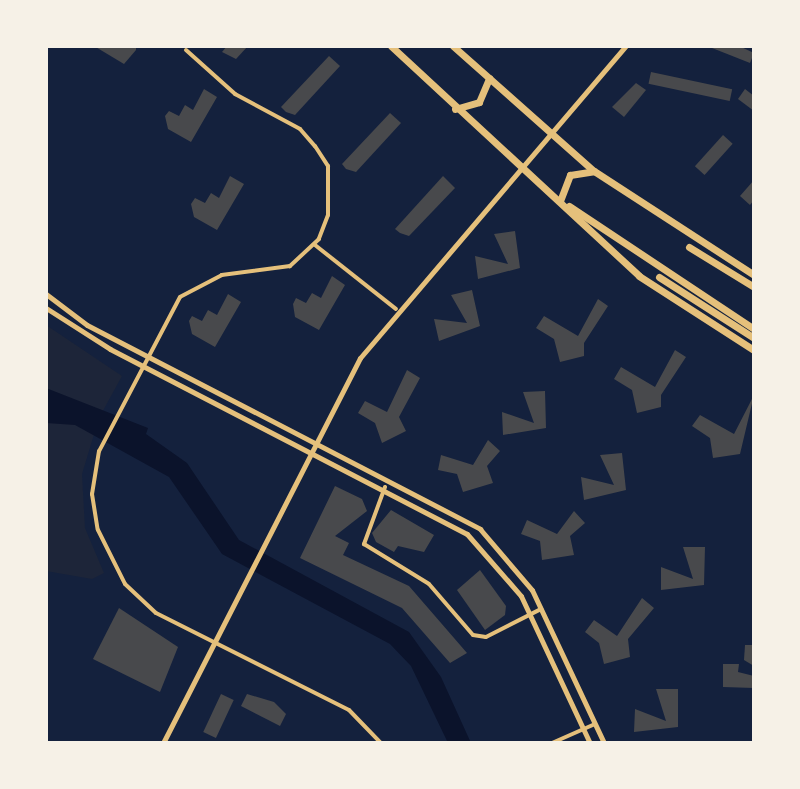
<!DOCTYPE html>
<style>
body{margin:0}
#map{position:relative;width:800px;height:789px;overflow:hidden;background:#14213d;font-family:"Zilla Slab",serif}
div>[style]{position:absolute}
[style*='--x']{left:calc(var(--x)*1px);top:calc(var(--y)*1px);width:calc(var(--w)*1px);rotate:calc(var(--a)*1deg)}
.green>*{inset:0;background:#1d2539}
.water>*{inset:0;background:#0b132b}
.building>*{inset:0;background:#48494c;transform-origin:0 0}
.minor>*{height:4px;margin:-2px;padding:0 2px;transform-origin:2px;border-radius:2px;background:#e5c07b}
.tertiary>*{height:5px;margin:-2.5px;padding:0 2.5px;transform-origin:2.5px;border-radius:2.5px;background:#e5c07b}
.primary>*{height:7px;margin:-3.5px;padding:0 3.5px;transform-origin:3.5px;border-radius:3.5px;background:#e5c07b}
span{translate:-50% -50%;white-space:nowrap;text-align:center;line-height:1.15;-webkit-text-stroke:6px #f6f1e7;paint-order:stroke}
.frame{position:absolute;inset:0;border:48px solid #f6f1e7;pointer-events:none}
</style>
<div id="map">
<div class="green">
<i style="clip-path:polygon(46px 325px,122px 376px,99px 418px,82px 474px,85px 528px,104px 573px,92px 579px,46px 571px)"></i>
</div>
<div class="water">
<i style="clip-path:polygon(46px 388px,148px 428px,146px 434px,187px 463px,239px 540px,409px 632px,441px 677px,471px 743px,448px 743px,411px 666px,390px 644px,222px 554px,169px 477px,75px 425px,46px 423px)"></i>
</div>
<div class="building">
<i style="clip-path:polygon(94px 46px,136px 46px,136px 50px,124px 64px)"></i>
<i style="clip-path:polygon(227px 46px,248px 46px,236px 59px,222px 52px)"></i>
<i style="clip-path:polygon(707px 46px,739px 46px,754px 53px,750px 63px)"></i>
<i style="clip-path:polygon(329px 56px,340px 66px,295px 115px,286px 112px,281px 107px)"></i>
<i style="left:651px;top:72px;width:83px;height:12px;rotate:12deg"></i>
<i style="clip-path:polygon(636px 83px,646px 90px,624px 117px,612px 107px)"></i>
<i style="clip-path:polygon(204px 89px,217px 97px,191px 142px,168px 129px,165px 116px,169px 111px,179px 116px,185px 105px,193px 110px)"></i>
<i style="clip-path:polygon(745px 89px,754px 96px,754px 111px,738px 99px)"></i>
<i style="clip-path:polygon(390px 113px,401px 123px,356px 172px,346px 169px,342px 164px)"></i>
<i style="left:723px;top:135px;width:13px;height:42px;rotate:42deg"></i>
<i style="clip-path:polygon(230px 176px,244px 184px,217px 230px,194px 217px,191px 204px,195px 198px,205px 203px,211px 193px,219px 198px)"></i>
<i style="clip-path:polygon(443px 176px,455px 188px,409px 236px,400px 233px,395px 229px)"></i>
<i style="clip-path:polygon(754px 180px,754px 200px,750px 205px,740px 196px)"></i>
<i style="clip-path:polygon(515px 231px,520px 268px,478px 279px,475px 256px,508px 264px,494px 234px)"></i>
<i style="clip-path:polygon(332px 276px,345px 285px,319px 330px,295px 317px,293px 304px,296px 298px,306px 303px,312px 293px,321px 298px)"></i>
<i style="clip-path:polygon(472px 290px,480px 326px,439px 341px,434px 319px,467px 323px,451px 295px)"></i>
<i style="clip-path:polygon(228px 294px,241px 302px,215px 347px,192px 334px,189px 321px,192px 316px,202px 321px,208px 310px,217px 315px)"></i>
<i style="clip-path:polygon(598px 299px,608px 306px,584px 343px,584px 356px,560px 362px,554px 339px,536px 328px,544px 316px,578px 336px)"></i>
<i style="clip-path:polygon(675px 350px,686px 357px,661px 395px,661px 407px,637px 413px,632px 390px,614px 379px,621px 367px,655px 387px)"></i>
<i style="clip-path:polygon(407px 370px,420px 378px,399px 417px,406px 431px,382px 443px,375px 423px,358px 413px,365px 401px,387px 412px)"></i>
<i style="clip-path:polygon(545px 391px,546px 428px,503px 435px,502px 412px,534px 423px,523px 392px)"></i>
<i style="clip-path:polygon(754px 395px,740px 454px,713px 458px,710px 438px,692px 426px,700px 415px,734px 434px)"></i>
<i style="clip-path:polygon(488px 440px,500px 451px,487px 466px,493px 483px,463px 492px,457px 474px,438px 470px,441px 455px,473px 465px)"></i>
<i style="clip-path:polygon(622px 453px,626px 490px,584px 500px,581px 477px,614px 485px,600px 455px)"></i>
<i style="clip-path:polygon(335px 486px,362px 499px,367px 511px,335px 536px,349px 543px,343px 555px,409px 586px,467px 653px,450px 663px,402px 608px,300px 558px)"></i>
<i style="clip-path:polygon(391px 510px,434px 535px,424px 552px,398px 546px,394px 552px,376px 542px,372px 533px)"></i>
<i style="clip-path:polygon(574px 511px,585px 523px,570px 536px,574px 555px,542px 560px,540px 541px,521px 534px,527px 520px,557px 534px)"></i>
<i style="clip-path:polygon(683px 547px,705px 547px,704px 585px,661px 590px,661px 567px,693px 579px)"></i>
<i style="clip-path:polygon(480px 570px,506px 606px,505px 615px,485px 630px,457px 590px)"></i>
<i style="clip-path:polygon(642px 598px,654px 608px,628px 639px,630px 657px,604px 664px,599px 643px,585px 632px,594px 620px,617px 636px)"></i>
<i style="clip-path:polygon(119px 608px,178px 647px,160px 692px,93px 659px)"></i>
<i style="clip-path:polygon(745px 645px,754px 645px,754px 666px,744px 660px)"></i>
<i style="clip-path:polygon(723px 664px,739px 664px,738px 672px,754px 676px,754px 688px,723px 687px)"></i>
<i style="clip-path:polygon(656px 689px,678px 689px,678px 727px,634px 732px,635px 709px,666px 721px)"></i>
<i style="left:221px;top:694px;width:14px;height:42px;rotate:25deg"></i>
<i style="clip-path:polygon(247px 694px,274px 702px,286px 714px,280px 726px,241px 706px)"></i>
</div>
<div class="minor">
<i style="--x:186;--y:50;--w:66;--a:41.9"></i>
<i style="--x:235;--y:94;--w:74;--a:28.3"></i>
<i style="--x:300;--y:129;--w:23;--a:49"></i>
<i style="--x:315;--y:146;--w:24;--a:57"></i>
<i style="--x:328;--y:166;--w:49;--a:90"></i>
<i style="--x:328;--y:215;--w:26;--a:111"></i>
<i style="--x:319;--y:239;--w:40;--a:137"></i>
<i style="--x:290;--y:266;--w:69;--a:172.5"></i>
<i style="--x:222;--y:275;--w:47;--a:152.4"></i>
<i style="--x:180;--y:297;--w:174;--a:117.7"></i>
<i style="--x:99;--y:451;--w:44;--a:99.2"></i>
<i style="--x:92;--y:494;--w:36;--a:81"></i>
<i style="--x:98;--y:530;--w:60;--a:63.4"></i>
<i style="--x:125;--y:584;--w:42;--a:43.1"></i>
<i style="--x:156;--y:613;--w:216;--a:26.7"></i>
<i style="--x:349;--y:710;--w:46;--a:45.9"></i>
<i style="--x:315;--y:245;--w:103;--a:38.3"></i>
<i style="--x:385;--y:487;--w:61;--a:110.2"></i>
<i style="--x:364;--y:544;--w:76;--a:31.6"></i>
<i style="--x:429;--y:584;--w:67;--a:49.2"></i>
<i style="--x:473;--y:635;--w:13;--a:9"></i>
<i style="--x:486;--y:637;--w:62;--a:-27"></i>
<i style="--x:552;--y:743;--w:47;--a:-23.8"></i>
</div>
<div class="tertiary">
<i style="--x:46;--y:294;--w:51;--a:37.1"></i>
<i style="--x:87;--y:325;--w:443;--a:27.4"></i>
<i style="--x:480;--y:529;--w:80;--a:49.6"></i>
<i style="--x:532;--y:590;--w:169;--a:64.8"></i>
<i style="--x:46;--y:308;--w:76;--a:32.6"></i>
<i style="--x:110;--y:349;--w:402;--a:27.4"></i>
<i style="--x:467;--y:534;--w:82;--a:48.9"></i>
<i style="--x:521;--y:596;--w:162;--a:64.9"></i>
<i style="--x:163;--y:743;--w:432;--a:-62.9"></i>
<i style="--x:360;--y:358;--w:410;--a:-49.6"></i>
</div>
<div class="primary">
<i style="--x:391;--y:46;--w:338;--a:42.8"></i>
<i style="--x:639;--y:276;--w:137;--a:32.8"></i>
<i style="--x:453;--y:46;--w:188;--a:41.6"></i>
<i style="--x:594;--y:171;--w:191;--a:33"></i>
<i style="--x:455;--y:109;--w:25;--a:-16"></i>
<i style="--x:479;--y:102;--w:26;--a:-67"></i>
<i style="--x:560;--y:201;--w:28;--a:-69"></i>
<i style="--x:570;--y:175;--w:24;--a:-9"></i>
<i style="--x:569;--y:206;--w:222;--a:33.6"></i>
<i style="--x:689;--y:247;--w:76;--a:31.6"></i>
<i style="--x:659;--y:277;--w:113;--a:32.7"></i>
</div>
<div class="frame"></div>
</div>
